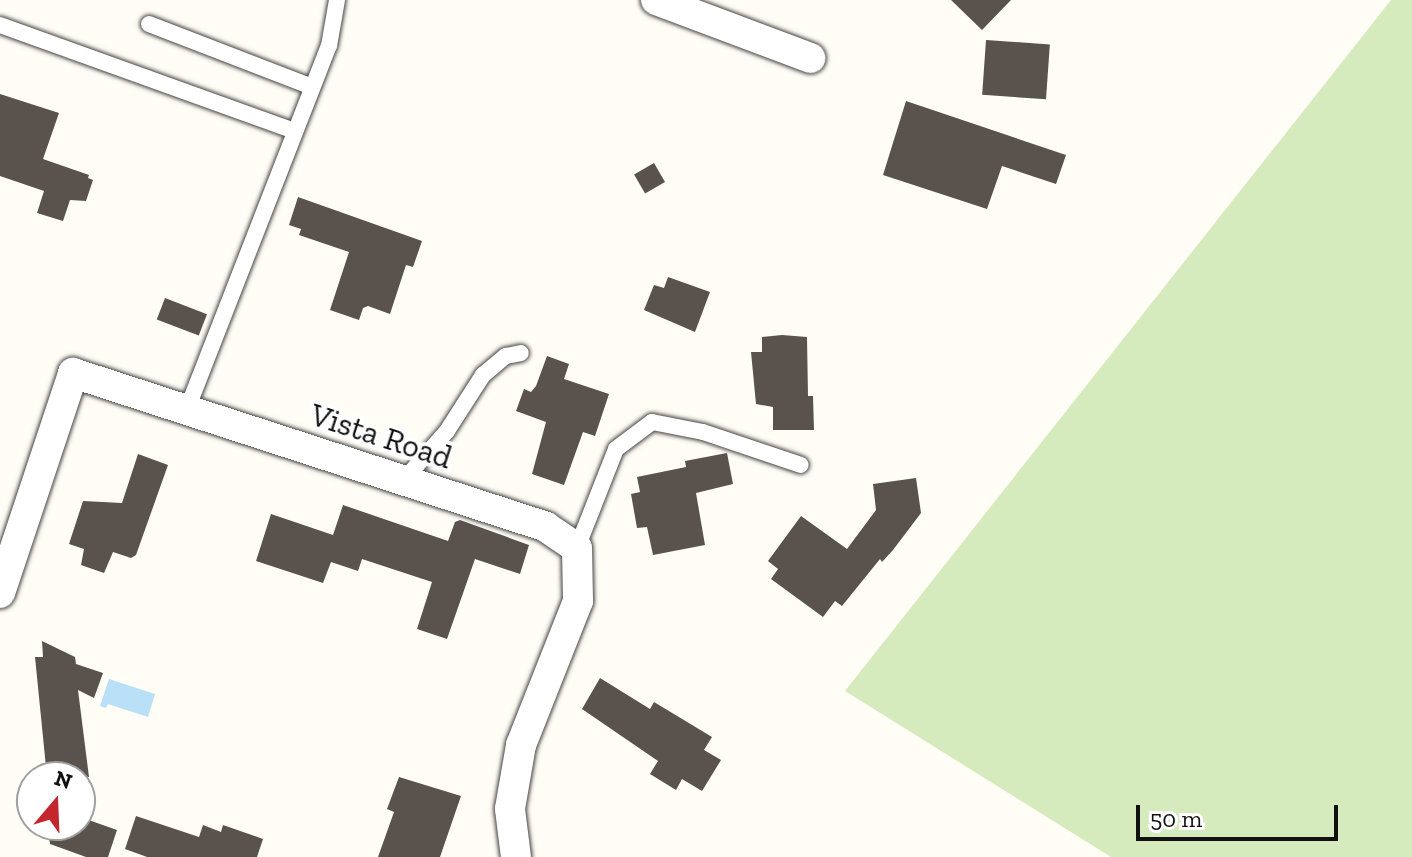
<!DOCTYPE html>
<style>
body{margin:0}
#map{position:relative;width:1412px;height:857px;overflow:hidden;background:#fffdf5;font-family:"Zilla Slab",serif}
div>[style]{position:absolute}
[style*='--x']{left:calc(var(--x)*1px);top:calc(var(--y)*1px);width:calc(var(--w)*1px);rotate:calc(var(--a)*1deg)}
.green>*{inset:0;background:#d5ebbd}
.water>*{inset:0;background:#b9e0f7}
.building>*{inset:0;background:#5a524d;transform-origin:0 0}
.roads{filter:drop-shadow(0 0 2px #444) drop-shadow(0 0 2px #444)}
.service>*{height:16px;margin:-8px;padding:0 8px;transform-origin:8px;border-radius:8px;background:#fff}
.minor>*{height:30px;margin:-15px;padding:0 15px;transform-origin:15px;border-radius:15px;background:#fff}
span{translate:-50% -50%;white-space:nowrap;text-align:center;line-height:1.15;-webkit-text-stroke:8px #fff;paint-order:stroke}
.street-label{font-size:32px;color:#111}
.north{position:absolute;left:16px;top:761px;width:80px;height:80px;box-sizing:border-box;background:#fff;border:2px solid #a0a0a0;border-radius:50%;rotate:19deg;font-size:22px;font-weight:700;line-height:32px;text-align:center;color:#111}
.north::after{content:'';display:block;margin:auto;width:28px;height:36px;background:#c4262e;clip-path:polygon(50% 0,100% 100%,50% 72%,0 100%)}
.scale{position:absolute;left:1136px;top:805px;width:202px;height:36px;box-sizing:border-box;border:4px solid #111;border-top:0;padding-left:10px;font-size:24px;line-height:28px;white-space:nowrap;color:#111;-webkit-text-stroke:6px #fff;paint-order:stroke}
</style>
<div id="map">
<div class="green">
<i style="clip-path:polygon(1391px 0,1412px 0,1412px 857px,1111px 857px,845px 691px)"></i>
</div>
<div class="water">
<i style="clip-path:polygon(109px 679px,155px 694px,148px 717px,108px 704px,106px 708px,100px 706px)"></i>
</div>
<div class="building">
<i style="clip-path:polygon(951px 0,1011px 0,982px 30px)"></i>
<i style="left:986px;top:40px;width:64px;height:55px;rotate:4deg"></i>
<i style="clip-path:polygon(0 94px,59px 113px,43px 159px,89px 175px,88px 178px,93px 180px,86px 201px,70px 200px,63px 221px,37px 213px,44px 191px,0 176px)"></i>
<i style="clip-path:polygon(906px 101px,1066px 155px,1056px 184px,1002px 166px,987px 209px,883px 175px)"></i>
<i style="left:654px;top:163px;width:22px;height:23px;rotate:60deg"></i>
<i style="clip-path:polygon(298px 197px,422px 241px,413px 267px,406px 265px,390px 314px,368px 306px,363px 308px,359px 320px,330px 310px,349px 252px,299px 235px,301px 229px,289px 225px)"></i>
<i style="clip-path:polygon(668px 277px,710px 292px,695px 332px,644px 310px,654px 285px,664px 288px)"></i>
<i style="left:165px;top:298px;width:45px;height:23px;rotate:21deg"></i>
<i style="clip-path:polygon(782px 335px,807px 337px,808px 396px,813px 396px,814px 430px,773px 430px,773px 407px,756px 404px,751px 352px,762px 352px,762px 337px)"></i>
<i style="clip-path:polygon(547px 356px,569px 364px,564px 379px,609px 394px,595px 436px,583px 432px,564px 485px,532px 474px,546px 422px,516px 411px,524px 389px,531px 392px,536px 386px)"></i>
<i style="clip-path:polygon(727px 453px,733px 484px,696px 493px,705px 545px,653px 555px,647px 527px,637px 528px,631px 494px,640px 492px,637px 477px,686px 467px,685px 461px)"></i>
<i style="clip-path:polygon(138px 454px,168px 465px,136px 555px,131px 558px,113px 552px,104px 573px,81px 565px,84px 549px,69px 544px,83px 501px,122px 503px)"></i>
<i style="clip-path:polygon(916px 478px,921px 513px,893px 550px,882px 562px,880px 559px,842px 606px,835px 601px,823px 617px,771px 579px,778px 569px,768px 561px,801px 516px,847px 549px,876px 510px,873px 484px)"></i>
<i style="clip-path:polygon(343px 505px,448px 541px,455px 522px,460px 520px,529px 545px,520px 574px,475px 559px,447px 639px,417px 629px,432px 582px,362px 559px,358px 571px,331px 562px,323px 583px,256px 561px,271px 514px,333px 535px)"></i>
<i style="clip-path:polygon(42px 641px,75px 657px,76px 664px,103px 673px,94px 698px,78px 690px,89px 777px,47px 777px,35px 657px,43px 657px)"></i>
<i style="clip-path:polygon(600px 678px,650px 709px,654px 702px,712px 737px,704px 750px,721px 760px,702px 791px,682px 779px,676px 790px,650px 774px,658px 761px,582px 709px)"></i>
<i style="clip-path:polygon(399px 777px,461px 796px,440px 857px,378px 857px,394px 812px,387px 809px)"></i>
<i style="clip-path:polygon(136px 816px,199px 837px,203px 825px,221px 832px,223px 825px,263px 839px,257px 857px,147px 857px,125px 849px)"></i>
<i style="clip-path:polygon(80px 817px,117px 830px,108px 857px,86px 857px,50px 844px,47px 825px,80px 825px)"></i>
</div>
<div class="roads">
<div class="service">
<i style="--x:149;--y:24;--w:175;--a:21.1"></i>
<i style="--x:0;--y:25;--w:313;--a:19.8"></i>
<i style="--x:186;--y:412;--w:393;--a:-68.7"></i>
<i style="--x:329;--y:46;--w:47;--a:-80.1"></i>
<i style="--x:403;--y:481;--w:67;--a:-48.7"></i>
<i style="--x:447;--y:431;--w:67;--a:-57.3"></i>
<i style="--x:483;--y:375;--w:30;--a:-40"></i>
<i style="--x:506;--y:356;--w:15;--a:-11"></i>
<i style="--x:577;--y:548;--w:106;--a:-68.5"></i>
<i style="--x:616;--y:449;--w:45;--a:-36.9"></i>
<i style="--x:652;--y:422;--w:52;--a:11.1"></i>
<i style="--x:703;--y:432;--w:103;--a:18.6"></i>
</div>
<div class="minor">
<i style="--x:656;--y:0;--w:165;--a:20.6"></i>
<i style="--x:0;--y:593;--w:232;--a:-71.6"></i>
<i style="--x:73;--y:373;--w:497;--a:18"></i>
<i style="--x:546;--y:527;--w:37;--a:34"></i>
<i style="--x:577;--y:548;--w:53;--a:88.9"></i>
<i style="--x:578;--y:601;--w:155;--a:111.6"></i>
<i style="--x:521;--y:745;--w:65;--a:99.8"></i>
<i style="--x:510;--y:809;--w:48;--a:82.9"></i>
</div>
</div>
<div class="street-label">
<span style="left:381px;top:436px;rotate:18deg">Vista Road</span>
</div>
<div class="north">N</div>
<div class="scale">50 m</div>
</div>
